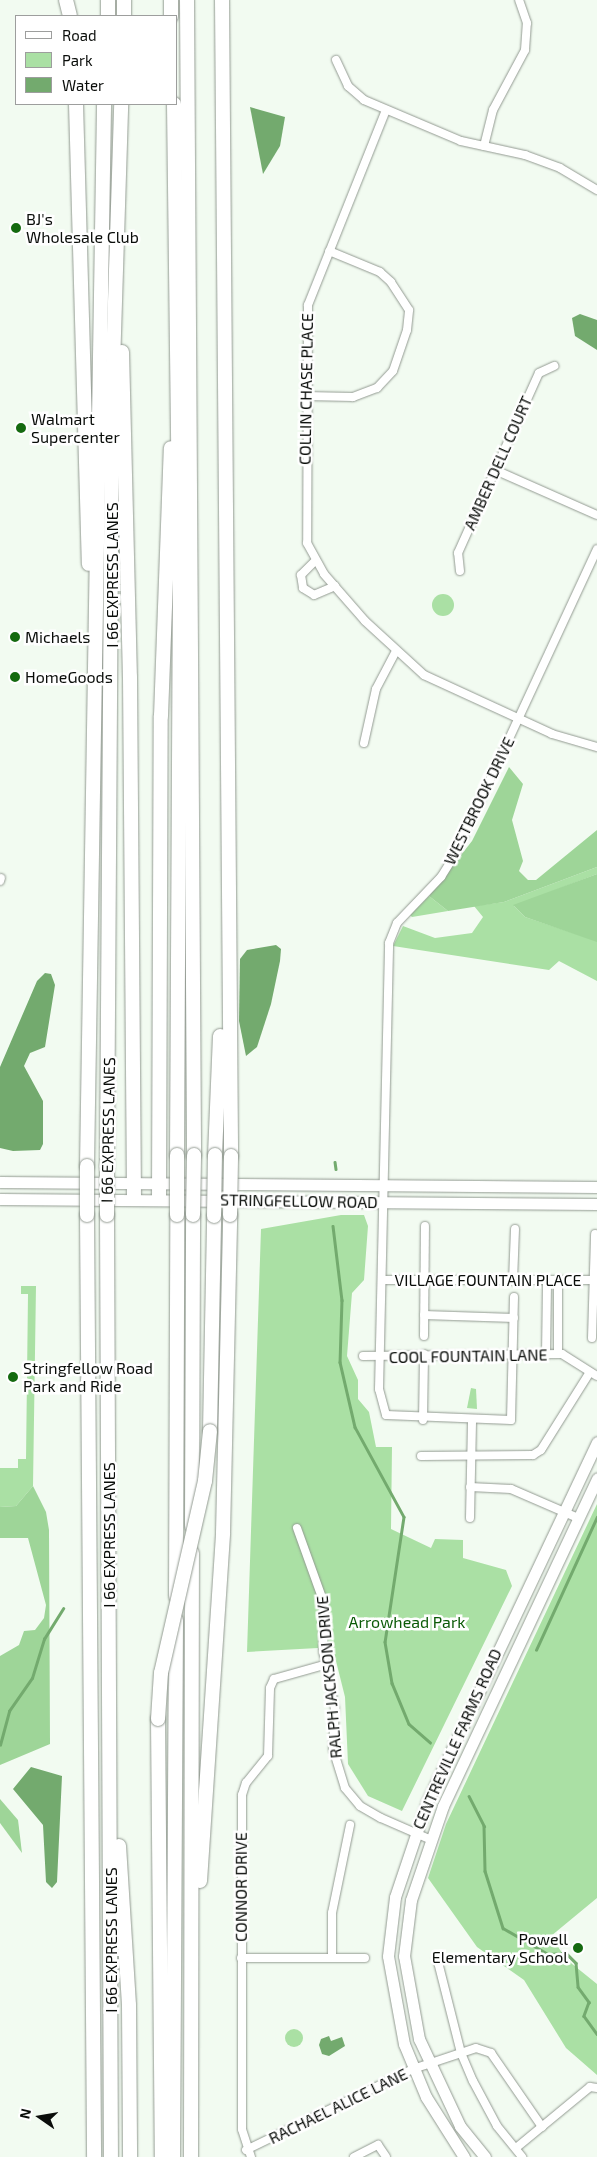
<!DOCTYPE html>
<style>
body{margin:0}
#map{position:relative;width:597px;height:2157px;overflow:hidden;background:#f2fbf1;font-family:"Exo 2",sans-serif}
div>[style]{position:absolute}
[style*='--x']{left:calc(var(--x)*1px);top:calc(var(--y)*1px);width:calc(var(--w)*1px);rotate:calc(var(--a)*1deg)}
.green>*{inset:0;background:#aae0a4}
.round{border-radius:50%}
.forest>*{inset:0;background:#9ed598}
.water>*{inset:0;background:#73aa6e}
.stream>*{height:2.5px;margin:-1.25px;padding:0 1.25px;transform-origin:1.25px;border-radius:1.25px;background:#73aa6e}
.roads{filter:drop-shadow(0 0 1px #929a91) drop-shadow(0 0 1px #929a91)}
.street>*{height:8px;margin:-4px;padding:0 4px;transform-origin:4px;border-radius:4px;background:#fff}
.secondary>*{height:11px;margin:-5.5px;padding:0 5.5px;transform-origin:5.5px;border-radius:5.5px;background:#fff}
.highway>*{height:14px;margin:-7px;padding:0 7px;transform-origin:7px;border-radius:7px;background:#fff}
.bridges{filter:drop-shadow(0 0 1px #929a91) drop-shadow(0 0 1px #929a91)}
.highway-bridge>*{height:14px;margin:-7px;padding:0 7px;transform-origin:7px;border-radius:7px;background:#fff}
.dots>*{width:14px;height:14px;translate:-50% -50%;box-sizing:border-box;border:2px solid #fff;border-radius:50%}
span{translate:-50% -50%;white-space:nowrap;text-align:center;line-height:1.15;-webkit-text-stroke:5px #fff;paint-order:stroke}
.poi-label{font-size:16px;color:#0a0d0a}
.left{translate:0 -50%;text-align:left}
.right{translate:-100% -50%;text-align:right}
.street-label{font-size:16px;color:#0a0d0a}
.park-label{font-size:16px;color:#0a5a06}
.legend{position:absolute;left:15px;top:15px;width:162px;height:90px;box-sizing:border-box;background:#fff;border:1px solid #9d9e9d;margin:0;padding:6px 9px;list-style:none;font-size:15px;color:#0a0d0a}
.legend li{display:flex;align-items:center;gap:10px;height:25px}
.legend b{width:25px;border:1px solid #9d9e9d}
.north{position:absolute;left:15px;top:2092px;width:50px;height:50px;-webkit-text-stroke:4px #fff;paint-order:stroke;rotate:283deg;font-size:14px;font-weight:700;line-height:20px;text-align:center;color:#0a0d0a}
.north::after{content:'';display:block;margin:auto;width:18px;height:22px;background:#0a0d0a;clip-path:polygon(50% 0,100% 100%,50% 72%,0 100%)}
</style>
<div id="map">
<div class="green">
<i class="round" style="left:432px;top:594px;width:22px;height:22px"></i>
<i style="clip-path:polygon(597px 867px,597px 874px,514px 906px,525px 917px,597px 941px,597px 981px,559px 961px,549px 970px,393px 946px,403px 926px,435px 938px,472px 933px,483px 917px,474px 906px,504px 902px)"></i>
<i style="clip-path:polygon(429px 896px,448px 911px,412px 917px,410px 915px)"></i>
<i style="clip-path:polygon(341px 1215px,364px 1215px,368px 1226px,364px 1280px,352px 1293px,347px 1356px,358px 1380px,358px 1399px,369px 1412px,376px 1447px,392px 1447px,391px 1529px,431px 1548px,435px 1539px,463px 1540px,463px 1558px,506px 1570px,512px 1586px,402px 1811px,368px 1796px,348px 1764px,345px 1697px,334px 1653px,318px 1648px,247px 1652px,261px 1229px)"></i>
<i style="clip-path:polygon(21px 1286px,36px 1286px,33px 1486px,16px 1506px,0 1507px,0 1468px,18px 1468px,18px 1459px,26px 1459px,28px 1294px,21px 1294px)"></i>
<i style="clip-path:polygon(471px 1388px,476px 1389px,477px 1409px,467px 1408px)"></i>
<i style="clip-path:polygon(597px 1504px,597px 1898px,551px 1936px,566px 1959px,597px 1984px,597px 2075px,566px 2048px,524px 1980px,477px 1947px,428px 1878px,446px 1824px)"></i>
<i class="round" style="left:285px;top:2029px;width:18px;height:18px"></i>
</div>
<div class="forest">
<i style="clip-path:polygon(509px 767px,523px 784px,512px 820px,523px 861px,519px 871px,528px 880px,536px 880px,597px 830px,597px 867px,504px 902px,448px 911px,429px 896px,472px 841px)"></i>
<i style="clip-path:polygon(597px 874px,597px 942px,525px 917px,513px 905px)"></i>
<i style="clip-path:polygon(33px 1486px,46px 1512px,49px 1530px,50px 1744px,0 1765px,0 1656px,19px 1645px,24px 1631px,35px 1630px,44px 1618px,46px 1605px,28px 1538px,0 1538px,0 1507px,16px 1506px)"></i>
<i style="clip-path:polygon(0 1799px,18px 1820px,22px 1853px,0 1823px)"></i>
</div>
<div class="water">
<i style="clip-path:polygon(250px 107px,285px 117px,280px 146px,263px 174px)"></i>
<i style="clip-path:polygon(580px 314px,597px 320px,597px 350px,575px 336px,572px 318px)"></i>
<i style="clip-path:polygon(276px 945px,281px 949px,280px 961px,271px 1004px,257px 1047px,246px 1056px,239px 1021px,240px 959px,247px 950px)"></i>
<i style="clip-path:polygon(45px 973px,51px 974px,55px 985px,45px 1047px,30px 1053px,24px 1066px,43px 1101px,43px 1144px,40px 1150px,13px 1151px,0 1148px,0 1067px,37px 981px)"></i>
<i style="clip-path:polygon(31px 1767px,62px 1776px,57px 1882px,52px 1888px,46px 1882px,43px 1825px,13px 1789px)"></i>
<i style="clip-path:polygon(329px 2036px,331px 2041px,342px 2037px,345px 2046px,329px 2056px,322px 2054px,319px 2045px,321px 2039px)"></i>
</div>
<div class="stream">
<i style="--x:335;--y:1162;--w:7;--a:82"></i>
<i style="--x:333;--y:1226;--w:75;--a:83.1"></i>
<i style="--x:342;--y:1300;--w:62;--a:91.8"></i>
<i style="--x:340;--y:1362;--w:67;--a:77"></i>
<i style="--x:355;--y:1427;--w:102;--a:61.4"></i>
<i style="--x:404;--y:1517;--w:126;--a:98.6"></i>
<i style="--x:385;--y:1642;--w:42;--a:80.3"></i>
<i style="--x:392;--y:1683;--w:44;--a:67.5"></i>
<i style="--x:409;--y:1724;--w:28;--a:41"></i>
<i style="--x:536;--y:1650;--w:146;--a:-65.4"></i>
<i style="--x:0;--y:1745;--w:35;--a:-75"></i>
<i style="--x:9;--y:1711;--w:40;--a:-55.1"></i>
<i style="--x:32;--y:1678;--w:41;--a:-72.9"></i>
<i style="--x:44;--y:1639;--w:36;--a:-58"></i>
<i style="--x:469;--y:1796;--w:34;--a:63"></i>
<i style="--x:484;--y:1826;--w:45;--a:88.7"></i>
<i style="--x:485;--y:1871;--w:60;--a:72.5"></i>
<i style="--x:503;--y:1928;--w:52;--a:30"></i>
<i style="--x:548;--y:1954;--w:18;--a:-3"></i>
<i style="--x:566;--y:1953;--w:14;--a:45"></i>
<i style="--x:576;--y:1963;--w:24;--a:85"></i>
<i style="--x:578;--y:1987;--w:19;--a:54"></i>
<i style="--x:589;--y:2002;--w:15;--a:110"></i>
<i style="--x:584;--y:2016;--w:22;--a:54"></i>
</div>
<div class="roads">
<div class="street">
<i style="--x:336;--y:60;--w:29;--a:65"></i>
<i style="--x:348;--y:86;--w:21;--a:41"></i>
<i style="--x:364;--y:100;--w:105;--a:22.9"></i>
<i style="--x:461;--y:141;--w:66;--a:12.3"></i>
<i style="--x:525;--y:155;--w:37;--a:20"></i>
<i style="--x:560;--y:168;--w:43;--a:30.7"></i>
<i style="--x:386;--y:110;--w:210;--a:111.8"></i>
<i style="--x:308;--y:305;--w:238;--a:90.2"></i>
<i style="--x:307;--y:543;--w:35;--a:61"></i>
<i style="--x:324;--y:574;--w:62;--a:48.9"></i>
<i style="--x:365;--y:621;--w:80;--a:42.5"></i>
<i style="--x:424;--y:675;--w:141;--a:24.7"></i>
<i style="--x:552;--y:734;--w:47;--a:16.1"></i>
<i style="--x:484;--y:146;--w:37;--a:-76"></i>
<i style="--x:493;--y:110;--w:68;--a:-61.9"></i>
<i style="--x:525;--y:50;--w:27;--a:-86"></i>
<i style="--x:527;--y:23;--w:24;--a:-109"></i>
<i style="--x:305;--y:396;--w:48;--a:1.2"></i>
<i style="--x:353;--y:397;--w:26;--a:-21"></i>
<i style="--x:377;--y:388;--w:23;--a:-47"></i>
<i style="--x:393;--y:371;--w:43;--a:-71.1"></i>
<i style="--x:407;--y:330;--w:20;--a:-84"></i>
<i style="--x:409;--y:310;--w:33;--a:-123"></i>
<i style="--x:391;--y:282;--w:15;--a:-138"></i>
<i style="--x:380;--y:272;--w:55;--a:-157.6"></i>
<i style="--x:495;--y:470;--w:111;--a:23.8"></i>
<i style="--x:315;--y:561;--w:20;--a:135"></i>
<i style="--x:301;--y:575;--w:13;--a:81"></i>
<i style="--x:303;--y:588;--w:13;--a:32"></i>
<i style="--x:314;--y:595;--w:23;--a:-23"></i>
<i style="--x:460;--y:571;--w:18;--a:-96"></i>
<i style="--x:458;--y:553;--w:197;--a:-65.8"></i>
<i style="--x:539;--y:373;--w:17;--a:-25"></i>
<i style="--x:364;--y:743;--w:55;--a:-77.5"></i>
<i style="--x:376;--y:689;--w:43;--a:-62.2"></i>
<i style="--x:0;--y:881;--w:3;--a:-72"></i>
<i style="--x:383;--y:1280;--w:211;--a:0"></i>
<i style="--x:513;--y:1281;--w:52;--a:-87.8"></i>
<i style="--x:514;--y:1297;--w:123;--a:91.4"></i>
<i style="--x:511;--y:1420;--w:125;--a:-177.7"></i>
<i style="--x:386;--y:1415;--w:27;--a:-105"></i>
<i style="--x:379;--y:1389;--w:446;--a:-88.7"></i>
<i style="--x:389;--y:943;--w:22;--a:-68"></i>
<i style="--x:397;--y:923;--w:64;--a:-46.3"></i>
<i style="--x:441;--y:877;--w:28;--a:-58"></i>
<i style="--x:456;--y:853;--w:335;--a:-65.1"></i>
<i style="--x:424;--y:1315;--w:90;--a:1.9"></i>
<i style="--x:424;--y:1336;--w:110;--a:-89.5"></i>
<i style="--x:592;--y:1338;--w:104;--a:-88.3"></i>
<i style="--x:558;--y:1354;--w:72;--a:-90"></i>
<i style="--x:546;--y:1355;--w:73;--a:-89.2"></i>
<i style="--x:363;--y:1356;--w:199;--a:-0.6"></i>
<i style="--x:562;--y:1354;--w:41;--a:32.2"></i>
<i style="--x:423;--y:1420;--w:66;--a:-89.1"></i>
<i style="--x:421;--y:1456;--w:112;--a:-0.5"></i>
<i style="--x:533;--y:1455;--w:9;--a:-32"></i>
<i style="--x:541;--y:1450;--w:92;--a:-57.9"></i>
<i style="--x:470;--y:1487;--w:41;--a:2.8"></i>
<i style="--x:511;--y:1489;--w:73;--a:23.4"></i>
<i style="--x:470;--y:1518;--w:98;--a:-88.8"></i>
<i style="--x:297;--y:1528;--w:80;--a:70.2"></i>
<i style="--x:324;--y:1603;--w:48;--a:91.2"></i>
<i style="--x:323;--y:1651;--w:59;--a:78.3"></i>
<i style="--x:335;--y:1709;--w:40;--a:92.9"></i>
<i style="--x:333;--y:1749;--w:41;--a:72.9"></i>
<i style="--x:345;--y:1788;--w:23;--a:50"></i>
<i style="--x:360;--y:1806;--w:24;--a:30"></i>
<i style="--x:381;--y:1818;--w:52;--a:23.6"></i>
<i style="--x:241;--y:1958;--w:124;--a:0"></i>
<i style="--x:332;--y:1958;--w:45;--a:-90"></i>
<i style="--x:332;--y:1913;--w:90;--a:-78.4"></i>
<i style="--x:437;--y:1958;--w:98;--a:75.8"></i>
<i style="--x:461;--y:2053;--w:30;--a:67"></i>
<i style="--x:473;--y:2081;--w:51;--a:61.9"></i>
<i style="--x:497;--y:2126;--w:40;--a:51"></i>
<i style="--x:516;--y:2148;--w:96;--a:-39.5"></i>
<i style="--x:590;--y:2087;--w:7;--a:8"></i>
<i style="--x:246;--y:2150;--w:186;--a:-25.9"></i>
<i style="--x:413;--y:2069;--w:66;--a:-18.4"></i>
<i style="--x:476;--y:2048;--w:16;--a:18"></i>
<i style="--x:491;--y:2053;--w:90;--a:55.4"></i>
<i style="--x:251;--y:2157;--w:29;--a:-108"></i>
<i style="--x:242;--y:2129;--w:334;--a:-90"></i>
<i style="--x:242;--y:1795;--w:13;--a:-72"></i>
<i style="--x:246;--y:1783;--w:35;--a:-51"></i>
<i style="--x:268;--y:1756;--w:68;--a:-88.3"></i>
<i style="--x:270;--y:1688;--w:10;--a:-66"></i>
<i style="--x:274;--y:1679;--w:52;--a:-15.6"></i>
<i style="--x:354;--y:2157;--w:27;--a:-27"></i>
<i style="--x:378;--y:2145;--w:14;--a:56"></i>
</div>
<div class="secondary">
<i style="--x:0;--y:1182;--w:597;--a:0.48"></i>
<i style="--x:0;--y:1199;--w:597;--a:0.48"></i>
<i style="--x:464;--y:2157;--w:71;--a:-122.3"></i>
<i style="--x:426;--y:2097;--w:57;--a:-112.5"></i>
<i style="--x:404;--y:2044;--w:89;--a:-100.3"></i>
<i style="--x:388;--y:1956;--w:59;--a:-83.2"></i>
<i style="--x:395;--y:1897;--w:100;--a:-71.4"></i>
<i style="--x:427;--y:1802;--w:398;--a:-64.7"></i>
<i style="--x:485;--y:2157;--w:40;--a:-129"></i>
<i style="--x:460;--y:2126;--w:96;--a:-115.2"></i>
<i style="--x:419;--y:2039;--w:84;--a:-100.2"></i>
<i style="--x:404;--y:1956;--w:56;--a:-82.9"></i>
<i style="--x:411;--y:1900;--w:99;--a:-71.2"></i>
<i style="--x:443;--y:1806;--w:362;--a:-64.8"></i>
</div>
<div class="highway">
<i style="--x:66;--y:0;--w:16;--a:76"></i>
<i style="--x:171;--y:0;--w:16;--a:90"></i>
<i style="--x:187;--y:0;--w:1155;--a:89.65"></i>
<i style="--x:222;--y:0;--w:1156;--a:89.55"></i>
<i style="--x:108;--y:16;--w:16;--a:-90"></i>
<i style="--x:124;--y:16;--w:16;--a:-90"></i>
<i style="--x:76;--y:104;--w:460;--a:88.4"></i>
<i style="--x:174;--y:104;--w:462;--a:89.3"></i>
<i style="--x:180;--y:566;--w:589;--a:90.29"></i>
<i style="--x:122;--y:352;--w:325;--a:88.6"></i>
<i style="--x:130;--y:677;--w:522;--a:89.56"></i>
<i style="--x:215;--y:1155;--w:119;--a:-87.6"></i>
<i style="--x:87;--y:1166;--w:1062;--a:-89.08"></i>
<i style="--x:107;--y:1166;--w:769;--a:-89.63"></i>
<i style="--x:112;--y:397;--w:293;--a:-88.2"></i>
<i style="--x:159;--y:1199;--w:483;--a:-89.8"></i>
<i style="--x:161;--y:716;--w:268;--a:-87.9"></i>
<i style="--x:87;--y:1215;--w:942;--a:89.57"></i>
<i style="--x:107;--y:1215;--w:942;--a:89.76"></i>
<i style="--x:210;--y:1431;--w:215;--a:-88.9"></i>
<i style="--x:192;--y:1526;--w:311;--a:-89.8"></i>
<i style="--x:176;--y:1596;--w:381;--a:-89.8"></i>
<i style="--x:158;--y:1719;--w:438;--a:89.5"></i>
<i style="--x:119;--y:1846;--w:159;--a:86.4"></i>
<i style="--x:129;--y:2005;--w:152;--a:89.6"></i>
<i style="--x:200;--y:1881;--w:349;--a:-86.2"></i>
<i style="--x:223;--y:1533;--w:318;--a:-88.7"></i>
<i style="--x:173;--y:2157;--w:537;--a:-89.68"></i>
<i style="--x:191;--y:2157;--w:604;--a:-89.91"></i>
</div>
</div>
<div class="bridges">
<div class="highway-bridge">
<i style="--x:177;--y:1155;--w:60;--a:90"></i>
<i style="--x:107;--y:1166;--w:49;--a:90"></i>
<i style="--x:87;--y:1215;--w:49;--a:-90"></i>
<i style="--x:193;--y:1215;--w:60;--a:-89"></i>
<i style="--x:230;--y:1215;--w:59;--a:-89"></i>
<i style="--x:214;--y:1216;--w:61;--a:-89.1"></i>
<i style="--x:158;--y:1719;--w:46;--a:-86.3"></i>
<i style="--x:161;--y:1673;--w:197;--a:-77.1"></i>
<i style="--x:205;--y:1481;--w:50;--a:-84.3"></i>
</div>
</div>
<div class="dots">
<i style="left:16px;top:228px;background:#156a10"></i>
<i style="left:21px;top:428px;background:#156a10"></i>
<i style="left:15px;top:637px;background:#156a10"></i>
<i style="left:15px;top:677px;background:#156a10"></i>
<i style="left:13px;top:1377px;background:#156a10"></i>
<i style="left:578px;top:1948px;background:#156a10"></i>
</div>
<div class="poi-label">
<span class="left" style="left:26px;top:228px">BJ's<br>Wholesale Club</span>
<span class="left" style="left:31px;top:428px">Walmart<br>Supercenter</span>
<span class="left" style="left:25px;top:637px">Michaels</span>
<span class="left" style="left:25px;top:677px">HomeGoods</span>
<span class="left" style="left:23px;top:1377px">Stringfellow Road<br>Park and Ride</span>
<span class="right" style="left:568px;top:1948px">Powell<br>Elementary School</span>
</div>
<div class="street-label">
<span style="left:306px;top:389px;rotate:-89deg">COLLIN CHASE PLACE</span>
<span style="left:498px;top:463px;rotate:-66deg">AMBER DELL COURT</span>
<span style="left:112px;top:575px;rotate:-90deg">I 66 EXPRESS LANES</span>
<span style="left:479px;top:801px;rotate:-64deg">WESTBROOK DRIVE</span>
<span style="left:108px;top:1130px;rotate:-89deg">I 66 EXPRESS LANES</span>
<span style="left:299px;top:1201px;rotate:1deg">STRINGFELLOW ROAD</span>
<span style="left:488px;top:1280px">VILLAGE FOUNTAIN PLACE</span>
<span style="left:468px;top:1356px;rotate:-1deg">COOL FOUNTAIN LANE</span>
<span style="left:109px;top:1535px;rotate:-90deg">I 66 EXPRESS LANES</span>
<span style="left:329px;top:1677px;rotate:-95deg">RALPH JACKSON DRIVE</span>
<span style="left:457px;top:1739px;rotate:-66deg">CENTREVILLE FARMS ROAD</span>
<span style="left:241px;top:1887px;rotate:-90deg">CONNOR DRIVE</span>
<span style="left:111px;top:1940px;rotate:-90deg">I 66 EXPRESS LANES</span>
<span style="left:338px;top:2106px;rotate:-26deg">RACHAEL ALICE LANE</span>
</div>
<div class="park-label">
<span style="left:407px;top:1622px">Arrowhead Park</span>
</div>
<ul class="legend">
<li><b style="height:6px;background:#fff"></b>Road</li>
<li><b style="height:14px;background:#aae0a4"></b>Park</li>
<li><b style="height:14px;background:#73aa6e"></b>Water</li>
</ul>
<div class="north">N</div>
</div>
